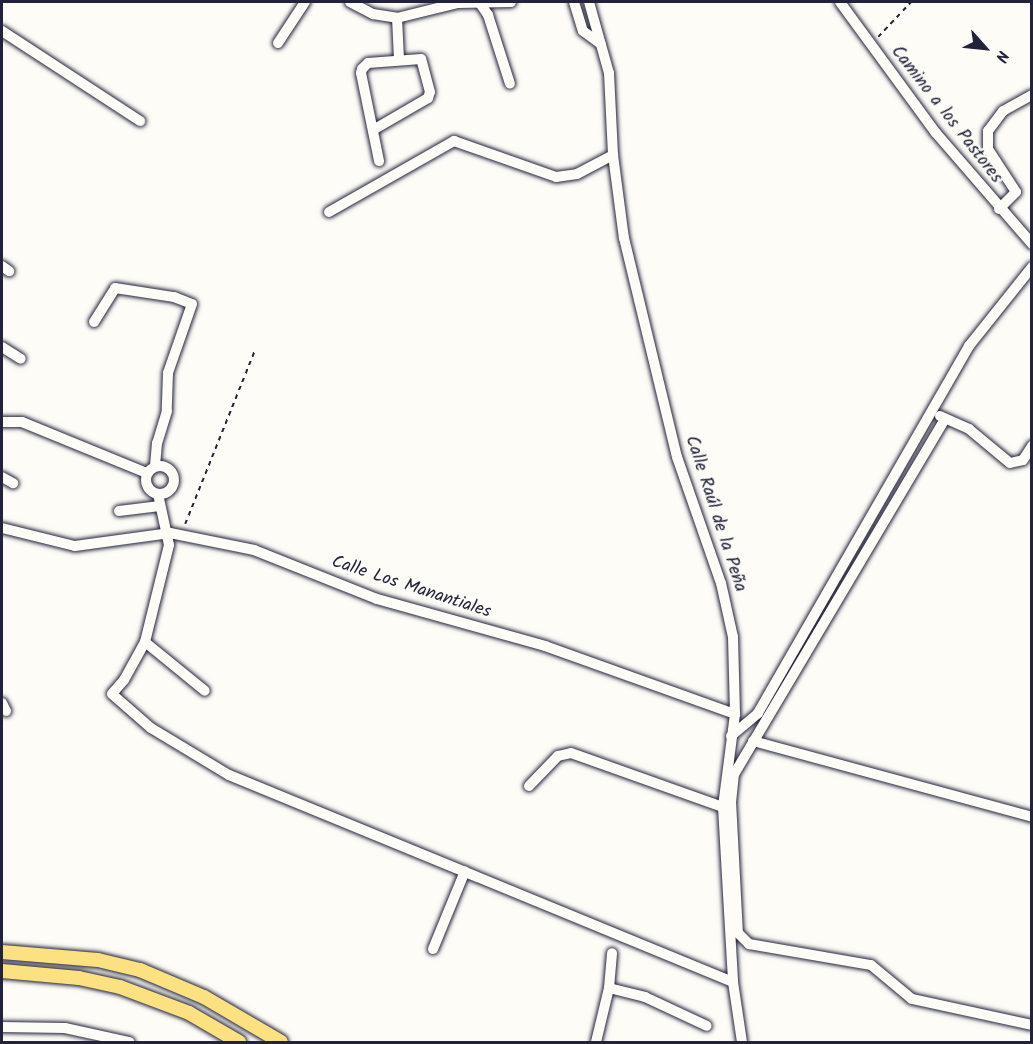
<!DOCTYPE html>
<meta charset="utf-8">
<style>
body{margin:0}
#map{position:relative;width:1033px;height:1044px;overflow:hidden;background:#fdfcf7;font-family:Kalam,sans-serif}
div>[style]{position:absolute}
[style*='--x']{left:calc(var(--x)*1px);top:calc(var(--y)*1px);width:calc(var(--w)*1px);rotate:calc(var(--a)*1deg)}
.path>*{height:1.5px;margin-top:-0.75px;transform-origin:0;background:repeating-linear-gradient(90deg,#22223b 0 4.5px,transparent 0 9px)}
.roads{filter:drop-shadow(0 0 2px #22223b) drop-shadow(0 0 2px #22223b)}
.minor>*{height:10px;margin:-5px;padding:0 5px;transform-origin:5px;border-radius:5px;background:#fdfcf7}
.minor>.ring{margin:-5px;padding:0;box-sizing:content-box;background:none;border:10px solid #fdfcf7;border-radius:50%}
.major>*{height:14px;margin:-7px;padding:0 7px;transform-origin:7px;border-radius:7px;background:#fbe180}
span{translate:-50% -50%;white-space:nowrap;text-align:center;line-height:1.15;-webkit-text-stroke:4.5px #fdfcf7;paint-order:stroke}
.street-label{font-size:18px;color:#22223b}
.frame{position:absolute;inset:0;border:3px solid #22223b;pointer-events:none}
.north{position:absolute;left:955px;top:18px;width:60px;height:60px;-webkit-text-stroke:4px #fdfcf7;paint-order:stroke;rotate:117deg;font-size:16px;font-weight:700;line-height:24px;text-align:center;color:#22223b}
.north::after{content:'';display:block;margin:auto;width:21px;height:27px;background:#22223b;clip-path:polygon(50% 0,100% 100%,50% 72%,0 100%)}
</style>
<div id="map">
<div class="path">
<i style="--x:878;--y:37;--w:48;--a:-46.7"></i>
<i style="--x:185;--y:524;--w:185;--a:-68.1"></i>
</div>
<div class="roads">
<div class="minor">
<i style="--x:350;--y:2;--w:26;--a:28"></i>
<i style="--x:373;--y:14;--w:24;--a:9"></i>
<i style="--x:397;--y:18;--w:63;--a:-13.8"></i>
<i style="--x:458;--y:3;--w:53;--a:-1.1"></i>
<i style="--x:479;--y:2;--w:16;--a:55"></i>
<i style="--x:488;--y:15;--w:72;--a:72.3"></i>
<i style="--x:574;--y:2;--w:30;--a:73"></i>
<i style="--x:583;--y:31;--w:22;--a:36"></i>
<i style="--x:589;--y:2;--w:74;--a:74.3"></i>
<i style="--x:609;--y:73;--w:82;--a:87.2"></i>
<i style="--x:613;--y:155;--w:84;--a:82.5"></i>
<i style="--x:624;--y:238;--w:225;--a:76.4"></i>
<i style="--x:677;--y:457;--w:133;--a:70.8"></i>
<i style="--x:721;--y:583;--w:55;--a:77.5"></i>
<i style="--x:733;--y:637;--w:77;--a:88.5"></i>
<i style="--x:735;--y:714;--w:94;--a:97.4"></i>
<i style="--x:723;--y:807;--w:175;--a:86.7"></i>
<i style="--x:733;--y:982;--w:61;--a:81.5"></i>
<i style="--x:840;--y:2;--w:162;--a:53.8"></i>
<i style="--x:936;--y:133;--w:147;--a:49.1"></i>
<i style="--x:397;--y:18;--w:41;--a:87.2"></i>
<i style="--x:2;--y:31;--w:165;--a:33.1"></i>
<i style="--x:278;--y:43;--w:49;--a:-56.6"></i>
<i style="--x:373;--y:130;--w:64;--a:-30.2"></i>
<i style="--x:428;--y:98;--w:6;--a:-72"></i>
<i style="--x:430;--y:92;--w:34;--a:-105"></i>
<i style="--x:421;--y:59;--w:53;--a:175.7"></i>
<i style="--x:368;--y:63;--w:8;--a:135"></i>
<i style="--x:362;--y:69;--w:4;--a:104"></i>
<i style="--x:361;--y:73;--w:90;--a:78.4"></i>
<i style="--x:999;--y:209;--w:24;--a:-45"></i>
<i style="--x:1016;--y:192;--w:51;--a:-123.1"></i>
<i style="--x:988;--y:149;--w:18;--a:-90"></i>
<i style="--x:988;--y:131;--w:25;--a:-53"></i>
<i style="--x:1003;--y:111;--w:33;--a:-29"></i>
<i style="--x:329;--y:212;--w:144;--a:-29.6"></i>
<i style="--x:454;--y:141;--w:108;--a:19.4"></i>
<i style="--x:556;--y:177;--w:21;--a:-8"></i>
<i style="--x:577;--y:174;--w:41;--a:-27.8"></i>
<i style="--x:2;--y:266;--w:9;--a:36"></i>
<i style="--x:94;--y:322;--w:40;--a:-58"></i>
<i style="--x:115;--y:288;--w:60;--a:8.7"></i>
<i style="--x:174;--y:297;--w:19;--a:21"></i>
<i style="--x:192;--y:304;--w:73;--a:109.2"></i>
<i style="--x:168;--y:373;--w:38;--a:92"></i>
<i style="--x:167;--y:411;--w:34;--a:107"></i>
<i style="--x:157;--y:443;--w:23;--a:95"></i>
<i style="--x:2;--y:347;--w:22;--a:32"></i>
<i style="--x:940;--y:416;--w:32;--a:24"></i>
<i style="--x:969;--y:429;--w:53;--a:39.7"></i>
<i style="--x:1010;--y:463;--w:13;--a:-13"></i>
<i style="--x:1023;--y:460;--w:17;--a:-57"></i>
<i style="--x:945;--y:419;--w:413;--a:120.7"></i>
<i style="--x:734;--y:774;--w:27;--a:96"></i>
<i style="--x:731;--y:801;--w:132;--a:87"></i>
<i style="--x:738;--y:933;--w:16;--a:45"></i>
<i style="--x:749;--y:944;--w:124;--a:9.8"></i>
<i style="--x:871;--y:965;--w:53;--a:39.7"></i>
<i style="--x:912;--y:999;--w:123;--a:12.2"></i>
<i style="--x:2;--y:422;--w:20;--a:0"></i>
<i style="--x:22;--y:422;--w:135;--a:22.2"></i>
<i class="ring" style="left:146px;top:466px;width:18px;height:18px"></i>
<i style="--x:2;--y:477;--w:13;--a:29"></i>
<i style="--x:158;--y:494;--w:52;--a:77.8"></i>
<i style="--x:169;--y:545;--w:100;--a:103.9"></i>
<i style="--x:145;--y:642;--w:43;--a:118.9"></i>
<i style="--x:124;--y:680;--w:18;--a:131"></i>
<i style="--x:112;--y:694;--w:52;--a:41.1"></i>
<i style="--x:151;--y:728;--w:91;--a:31.1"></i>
<i style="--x:229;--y:775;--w:545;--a:22.33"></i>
<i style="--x:119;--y:511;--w:41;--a:-7"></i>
<i style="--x:2;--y:528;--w:75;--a:13.9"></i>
<i style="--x:75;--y:546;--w:96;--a:-7.8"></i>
<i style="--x:170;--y:533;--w:86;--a:11.4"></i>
<i style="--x:254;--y:550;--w:132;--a:21.7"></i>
<i style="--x:377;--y:599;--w:174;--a:15.6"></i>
<i style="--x:545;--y:646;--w:202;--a:19.7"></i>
<i style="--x:145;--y:642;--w:77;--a:39.2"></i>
<i style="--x:2;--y:703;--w:9;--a:63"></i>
<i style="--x:731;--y:736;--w:35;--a:-40"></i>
<i style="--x:758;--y:713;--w:423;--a:-60.1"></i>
<i style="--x:969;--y:346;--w:101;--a:-51.4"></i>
<i style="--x:753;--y:741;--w:289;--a:15.2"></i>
<i style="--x:529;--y:786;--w:42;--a:-46"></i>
<i style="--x:558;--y:756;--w:13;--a:-13"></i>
<i style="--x:571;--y:753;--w:161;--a:19.6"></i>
<i style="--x:433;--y:949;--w:84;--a:-67.7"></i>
<i style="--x:609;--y:988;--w:37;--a:14"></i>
<i style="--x:645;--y:997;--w:68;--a:25.1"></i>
<i style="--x:2;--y:1027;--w:63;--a:0.9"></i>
<i style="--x:65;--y:1028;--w:66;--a:12.3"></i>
<i style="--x:596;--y:1042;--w:56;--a:-76.5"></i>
<i style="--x:609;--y:988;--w:35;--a:-85"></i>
</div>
<div class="major">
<i style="--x:2;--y:952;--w:96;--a:4.8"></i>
<i style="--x:98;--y:960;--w:43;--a:13.4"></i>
<i style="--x:140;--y:970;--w:69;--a:22.9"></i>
<i style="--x:204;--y:997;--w:89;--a:30.3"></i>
<i style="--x:2;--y:971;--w:77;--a:5.2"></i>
<i style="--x:79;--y:978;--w:42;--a:12.4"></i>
<i style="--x:120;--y:987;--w:74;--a:20.6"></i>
<i style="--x:189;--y:1013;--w:58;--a:30.1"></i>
</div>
</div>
<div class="street-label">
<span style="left:946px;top:115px;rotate:52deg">Camino a los Pastores</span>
<span style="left:715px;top:514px;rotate:72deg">Calle Raúl de la Peña</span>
<span style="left:411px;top:588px;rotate:18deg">Calle Los Manantiales</span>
</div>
<div class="frame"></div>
<div class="north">N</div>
</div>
